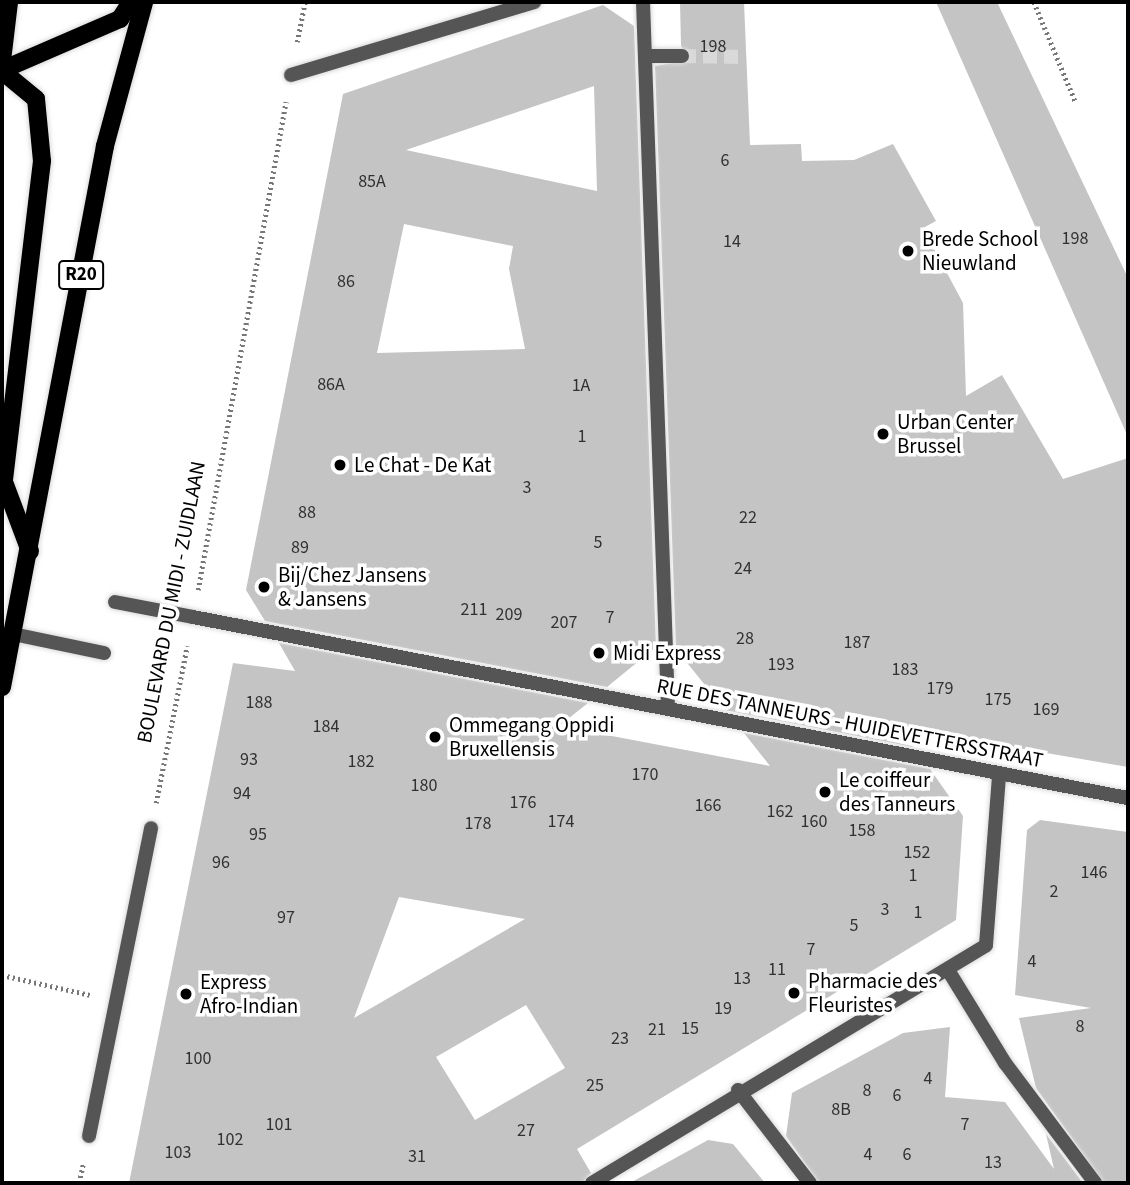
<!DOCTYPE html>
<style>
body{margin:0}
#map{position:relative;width:1130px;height:1185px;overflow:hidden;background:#fff;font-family:"Source Sans 3",sans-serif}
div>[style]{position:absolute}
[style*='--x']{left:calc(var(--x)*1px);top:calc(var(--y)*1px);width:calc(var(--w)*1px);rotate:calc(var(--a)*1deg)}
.building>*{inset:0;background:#c4c4c4}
.pedestrian-tunnel>*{height:14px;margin-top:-7px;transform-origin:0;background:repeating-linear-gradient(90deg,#d9d9d9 0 14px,transparent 0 21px)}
.path>*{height:4.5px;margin-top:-2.25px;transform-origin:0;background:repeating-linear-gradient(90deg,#777 0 2px,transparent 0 5.5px)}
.roads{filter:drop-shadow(0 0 2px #dbdbdb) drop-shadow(0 0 2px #dbdbdb)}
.service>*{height:14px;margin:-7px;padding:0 7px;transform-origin:7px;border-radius:7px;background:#555}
.pedestrian>*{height:14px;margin:-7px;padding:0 7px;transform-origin:7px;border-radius:7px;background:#555}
.minor>*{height:14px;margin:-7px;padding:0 7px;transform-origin:7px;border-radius:7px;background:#555}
.primary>*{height:18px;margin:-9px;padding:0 9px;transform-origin:9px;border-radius:9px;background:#000}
.dots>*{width:19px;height:19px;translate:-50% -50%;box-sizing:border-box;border:4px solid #fff;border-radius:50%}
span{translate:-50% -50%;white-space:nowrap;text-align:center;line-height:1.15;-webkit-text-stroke:7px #fff;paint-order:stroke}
.number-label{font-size:18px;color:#313131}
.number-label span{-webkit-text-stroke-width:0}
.shield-label span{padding:2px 5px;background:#fff;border:2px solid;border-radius:5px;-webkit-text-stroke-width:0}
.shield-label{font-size:19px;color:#000;font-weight:700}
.poi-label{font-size:21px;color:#000}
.left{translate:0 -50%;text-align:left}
.street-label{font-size:21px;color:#000}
.frame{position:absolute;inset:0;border:4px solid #000;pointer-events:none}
</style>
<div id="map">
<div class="building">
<i style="clip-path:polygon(680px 2px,744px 2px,750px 145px,801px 144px,802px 161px,854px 160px,893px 144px,936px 221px,923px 228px,963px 303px,966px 396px,1002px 375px,1063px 479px,1128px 458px,1128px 767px,900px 728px,913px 747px,725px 710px,676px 649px,655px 66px,691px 60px,681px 46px)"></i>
<i style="clip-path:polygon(936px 2px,997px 2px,1128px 278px,1128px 437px)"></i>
<i style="clip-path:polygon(evenodd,603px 5px,634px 26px,656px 647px,607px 687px,265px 621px,246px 590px,343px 94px,603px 5px,594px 86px,597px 191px,406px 150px,594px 86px,603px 5px,404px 224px,513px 246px,509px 269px,525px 349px,377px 353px,404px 224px)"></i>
<i style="clip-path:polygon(evenodd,279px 643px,588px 703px,559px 726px,770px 766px,744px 733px,930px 769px,963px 816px,956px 920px,577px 1149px,591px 1173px,582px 1183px,129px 1183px,233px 663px,295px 671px,279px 643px,399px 897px,525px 919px,354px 1018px,399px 897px,279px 643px,526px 1005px,565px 1068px,475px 1120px,436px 1057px,526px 1005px)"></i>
<i style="clip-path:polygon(1040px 820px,1128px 832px,1128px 1183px,1104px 1183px,1036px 1088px,1019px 1018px,1091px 1008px,1015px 995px,1027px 830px)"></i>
<i style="clip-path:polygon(950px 1027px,945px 1097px,1005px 1102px,1054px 1169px,1046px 1134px,1083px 1183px,819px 1183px,786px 1136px,792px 1093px,903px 1033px)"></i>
<i style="clip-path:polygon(708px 1140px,733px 1144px,765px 1183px,630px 1183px)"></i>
</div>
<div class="pedestrian-tunnel">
<i style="--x:682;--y:56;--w:63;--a:0.9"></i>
</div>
<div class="path">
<i style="--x:1034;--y:2;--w:109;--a:67.4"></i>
<i style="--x:297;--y:42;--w:41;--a:-78.7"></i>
<i style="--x:198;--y:590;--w:496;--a:-79.8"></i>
<i style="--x:156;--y:803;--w:160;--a:-78.8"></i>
<i style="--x:2;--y:975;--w:90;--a:12.8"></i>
<i style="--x:79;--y:1183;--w:19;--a:-78"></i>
</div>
<div class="roads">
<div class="service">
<i style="--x:115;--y:602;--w:79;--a:10.9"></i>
<i style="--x:13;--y:634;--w:93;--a:11.8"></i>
</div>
<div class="pedestrian">
<i style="--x:645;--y:56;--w:37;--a:0"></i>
</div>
<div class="minor">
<i style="--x:643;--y:2;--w:705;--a:87.97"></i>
<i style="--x:291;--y:75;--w:254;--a:-16.7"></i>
<i style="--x:193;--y:617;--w:952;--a:10.96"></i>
<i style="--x:948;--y:970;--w:109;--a:58.5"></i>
<i style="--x:1005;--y:1063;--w:150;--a:53.1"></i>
<i style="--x:738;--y:1090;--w:118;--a:52.3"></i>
<i style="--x:89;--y:1136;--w:314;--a:-78.6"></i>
<i style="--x:592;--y:1183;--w:460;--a:-31.1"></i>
<i style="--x:986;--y:945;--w:169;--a:-85.6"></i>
</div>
<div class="primary">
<i style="--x:2;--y:61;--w:59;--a:-83.2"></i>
<i style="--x:2;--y:70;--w:129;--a:-23.4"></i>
<i style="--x:120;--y:19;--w:20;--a:-57"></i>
<i style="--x:2;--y:71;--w:44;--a:39.5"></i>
<i style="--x:36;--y:99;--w:62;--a:84.5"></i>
<i style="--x:42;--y:161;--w:323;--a:96.8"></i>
<i style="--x:4;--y:482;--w:74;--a:69.4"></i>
<i style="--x:2;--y:687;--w:551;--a:-79.22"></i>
<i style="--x:105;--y:146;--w:149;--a:-74.8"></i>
</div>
</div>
<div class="dots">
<i style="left:908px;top:251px;background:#000"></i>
<i style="left:883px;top:434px;background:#000"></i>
<i style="left:340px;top:465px;background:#000"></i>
<i style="left:264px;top:587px;background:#000"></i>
<i style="left:599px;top:653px;background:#000"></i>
<i style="left:435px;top:737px;background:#000"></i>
<i style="left:825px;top:792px;background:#000"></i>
<i style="left:794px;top:993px;background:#000"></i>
<i style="left:186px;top:994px;background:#000"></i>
</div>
<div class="number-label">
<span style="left:713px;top:47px">198</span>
<span style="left:725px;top:161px">6</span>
<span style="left:372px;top:182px">85A</span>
<span style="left:1075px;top:239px">198</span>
<span style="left:732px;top:242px">14</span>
<span style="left:346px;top:282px">86</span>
<span style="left:331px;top:385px">86A</span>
<span style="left:581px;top:386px">1A</span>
<span style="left:582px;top:437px">1</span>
<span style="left:527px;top:488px">3</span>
<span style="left:307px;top:513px">88</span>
<span style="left:748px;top:518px">22</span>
<span style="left:598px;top:543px">5</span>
<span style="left:300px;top:548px">89</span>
<span style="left:743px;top:569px">24</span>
<span style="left:474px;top:610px">211</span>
<span style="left:509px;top:615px">209</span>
<span style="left:610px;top:618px">7</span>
<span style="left:564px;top:623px">207</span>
<span style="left:745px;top:639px">28</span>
<span style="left:857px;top:643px">187</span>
<span style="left:781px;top:665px">193</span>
<span style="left:905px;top:670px">183</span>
<span style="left:940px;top:689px">179</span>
<span style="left:998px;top:700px">175</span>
<span style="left:259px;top:703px">188</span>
<span style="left:1046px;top:710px">169</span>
<span style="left:326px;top:727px">184</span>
<span style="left:249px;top:760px">93</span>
<span style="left:361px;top:762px">182</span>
<span style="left:645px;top:775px">170</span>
<span style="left:424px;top:786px">180</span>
<span style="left:242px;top:794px">94</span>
<span style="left:523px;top:803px">176</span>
<span style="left:708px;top:806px">166</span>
<span style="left:780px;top:812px">162</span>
<span style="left:561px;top:822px">174</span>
<span style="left:814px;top:822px">160</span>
<span style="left:478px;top:824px">178</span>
<span style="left:862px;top:831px">158</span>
<span style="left:258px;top:835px">95</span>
<span style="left:917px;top:853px">152</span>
<span style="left:221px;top:863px">96</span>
<span style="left:1094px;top:873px">146</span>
<span style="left:913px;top:876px">1</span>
<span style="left:1054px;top:892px">2</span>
<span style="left:885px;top:910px">3</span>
<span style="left:918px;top:913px">1</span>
<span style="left:286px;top:918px">97</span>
<span style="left:854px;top:926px">5</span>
<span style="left:811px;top:950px">7</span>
<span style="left:1032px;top:962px">4</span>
<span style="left:777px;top:970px">11</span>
<span style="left:742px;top:979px">13</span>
<span style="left:723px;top:1009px">19</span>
<span style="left:1080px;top:1027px">8</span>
<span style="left:690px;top:1029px">15</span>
<span style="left:657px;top:1030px">21</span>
<span style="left:620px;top:1039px">23</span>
<span style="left:198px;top:1059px">100</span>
<span style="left:928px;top:1079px">4</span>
<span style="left:595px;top:1086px">25</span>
<span style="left:867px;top:1091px">8</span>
<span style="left:897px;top:1096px">6</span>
<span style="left:841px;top:1110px">8B</span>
<span style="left:279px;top:1125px">101</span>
<span style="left:965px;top:1125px">7</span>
<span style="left:526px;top:1131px">27</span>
<span style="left:230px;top:1140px">102</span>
<span style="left:178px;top:1153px">103</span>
<span style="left:868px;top:1155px">4</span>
<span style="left:907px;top:1155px">6</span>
<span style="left:417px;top:1157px">31</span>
<span style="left:993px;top:1163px">13</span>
</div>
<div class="shield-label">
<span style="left:81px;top:275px">R20</span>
</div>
<div class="poi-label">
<span class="left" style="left:922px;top:251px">Brede School<br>Nieuwland</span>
<span class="left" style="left:897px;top:434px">Urban Center<br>Brussel</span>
<span class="left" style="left:354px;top:465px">Le Chat - De Kat</span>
<span class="left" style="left:278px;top:587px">Bij/Chez Jansens<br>&amp; Jansens</span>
<span class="left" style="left:613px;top:653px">Midi Express</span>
<span class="left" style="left:449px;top:737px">Ommegang Oppidi<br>Bruxellensis</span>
<span class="left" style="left:839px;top:792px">Le coiffeur<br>des Tanneurs</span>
<span class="left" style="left:808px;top:993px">Pharmacie des<br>Fleuristes</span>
<span class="left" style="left:200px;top:994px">Express<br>Afro-Indian</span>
</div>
<div class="street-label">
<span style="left:171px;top:602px;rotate:-79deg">BOULEVARD DU MIDI - ZUIDLAAN</span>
<span style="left:850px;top:723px;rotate:11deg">RUE DES TANNEURS - HUIDEVETTERSSTRAAT</span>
</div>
<div class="frame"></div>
</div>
